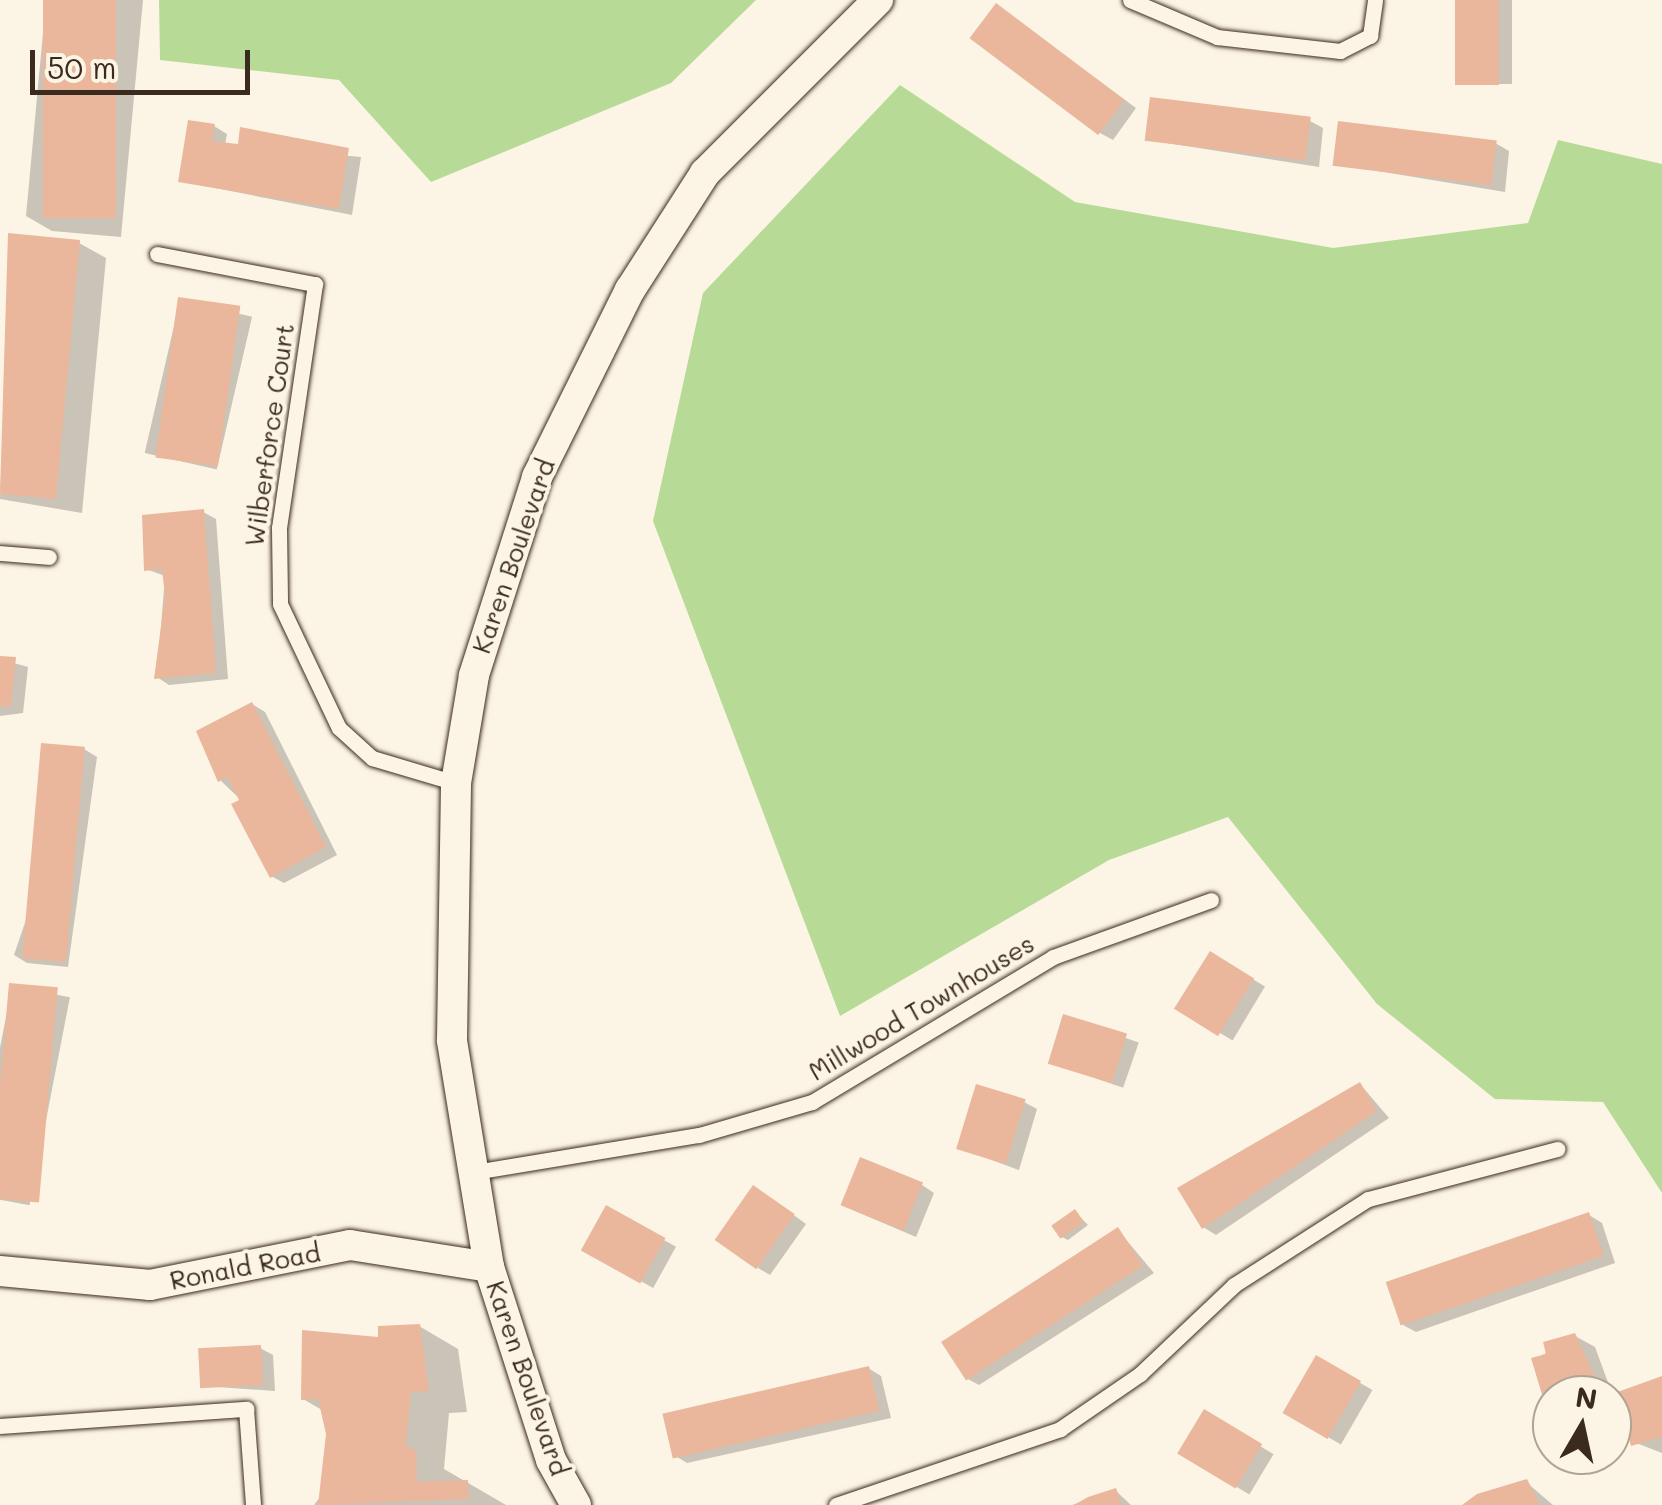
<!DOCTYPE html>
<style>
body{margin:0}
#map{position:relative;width:1662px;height:1505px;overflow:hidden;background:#fcf5e5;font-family:Mali,sans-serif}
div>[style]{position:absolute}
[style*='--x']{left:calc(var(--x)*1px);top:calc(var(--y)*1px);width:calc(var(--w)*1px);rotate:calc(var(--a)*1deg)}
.green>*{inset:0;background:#b7db96}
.shadow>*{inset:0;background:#0003;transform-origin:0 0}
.building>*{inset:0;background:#eab79c;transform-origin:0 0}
.roads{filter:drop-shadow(0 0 2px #3b2a1e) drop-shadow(0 0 2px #3b2a1e)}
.lane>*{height:15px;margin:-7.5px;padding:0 7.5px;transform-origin:7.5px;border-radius:7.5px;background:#fcf5e5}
.street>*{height:30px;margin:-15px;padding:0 15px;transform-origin:15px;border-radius:15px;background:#fcf5e5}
span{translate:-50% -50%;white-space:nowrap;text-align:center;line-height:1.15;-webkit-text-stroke:8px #fcf5e5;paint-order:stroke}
.street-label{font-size:25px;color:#3b2a1e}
.north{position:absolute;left:1532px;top:1375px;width:100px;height:100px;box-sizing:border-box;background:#fcf5e5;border:2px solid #afa495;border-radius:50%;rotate:9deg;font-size:28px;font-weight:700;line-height:40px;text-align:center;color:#3b2a1e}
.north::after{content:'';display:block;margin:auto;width:35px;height:45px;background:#3b2a1e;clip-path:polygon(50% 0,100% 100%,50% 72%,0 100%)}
.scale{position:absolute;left:30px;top:50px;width:220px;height:45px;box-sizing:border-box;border:5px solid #3b2a1e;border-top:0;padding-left:12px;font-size:30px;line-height:35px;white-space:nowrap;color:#3b2a1e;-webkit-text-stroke:8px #fcf5e5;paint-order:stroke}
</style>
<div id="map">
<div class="green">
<i style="clip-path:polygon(159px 0,756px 0,671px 83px,431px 182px,339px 80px,160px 60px)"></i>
<i style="clip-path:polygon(900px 85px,1075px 202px,1333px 248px,1528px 223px,1558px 140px,1662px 164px,1662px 1193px,1603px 1102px,1495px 1099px,1377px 1004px,1228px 817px,1109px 860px,840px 1016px,653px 521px,703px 293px)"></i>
</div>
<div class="shadow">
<i style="clip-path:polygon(46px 0,143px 0,121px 237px,52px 231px,26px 216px)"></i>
<i style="left:1458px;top:0;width:54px;height:84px"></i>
<i style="clip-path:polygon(1009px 14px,1136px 108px,1113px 140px,1100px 133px)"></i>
<i style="clip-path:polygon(1310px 121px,1323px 128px,1319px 167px,1148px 140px)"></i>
<i style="clip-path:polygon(214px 126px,227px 134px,225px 145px,361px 157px,352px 215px,180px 181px)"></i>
<i style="clip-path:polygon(1497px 144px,1509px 151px,1505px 192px,1335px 164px)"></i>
<i style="clip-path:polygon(10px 236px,79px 243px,106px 258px,82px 513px,0 499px)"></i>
<i style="left:180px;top:300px;width:74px;height:157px;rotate:13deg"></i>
<i style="clip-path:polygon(203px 512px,216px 519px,228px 679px,169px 685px,157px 677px,165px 576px,146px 569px)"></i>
<i style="clip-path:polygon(0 659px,28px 667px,23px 713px,0 716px)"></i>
<i style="clip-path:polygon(252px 704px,265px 712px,337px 855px,284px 883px,271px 876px,242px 801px,220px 780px)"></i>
<i style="clip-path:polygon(84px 749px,97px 757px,68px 967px,27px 963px,14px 955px)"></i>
<i style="left:1211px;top:954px;width:63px;height:63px;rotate:31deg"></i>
<i style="left:12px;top:986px;width:59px;height:212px;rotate:11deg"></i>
<i style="left:1065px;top:1017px;width:78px;height:48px;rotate:19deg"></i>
<i style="clip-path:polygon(1360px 1084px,1389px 1118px,1216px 1235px,1203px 1227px)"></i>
<i style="clip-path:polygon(1024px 1102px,1037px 1109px,1019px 1170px,959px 1148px)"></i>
<i style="clip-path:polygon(922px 1185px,934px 1193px,916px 1237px,855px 1211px)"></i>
<i style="clip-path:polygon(766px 1195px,806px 1224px,770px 1275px,758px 1268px)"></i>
<i style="left:606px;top:1208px;width:80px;height:47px;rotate:29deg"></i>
<i style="clip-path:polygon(1075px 1212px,1088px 1225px,1068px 1240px,1062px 1237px)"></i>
<i style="clip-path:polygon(1589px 1215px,1602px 1223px,1615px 1263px,1416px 1332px,1403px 1325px)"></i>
<i style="clip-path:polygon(1118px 1230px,1154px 1273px,979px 1385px,966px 1378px)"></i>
<i style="clip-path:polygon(419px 1326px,458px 1349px,467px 1412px,449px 1413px,444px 1469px,506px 1505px,314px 1505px,326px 1489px,329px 1434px,322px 1410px,303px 1399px,381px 1340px)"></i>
<i style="clip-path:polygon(1575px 1336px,1595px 1347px,1613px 1396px,1662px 1379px,1662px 1453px,1613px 1434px,1612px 1395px,1552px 1395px,1549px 1410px,1534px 1360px)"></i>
<i style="clip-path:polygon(260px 1348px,273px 1355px,275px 1391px,203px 1386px)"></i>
<i style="left:1317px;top:1358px;width:64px;height:63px;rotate:30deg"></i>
<i style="clip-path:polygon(868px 1368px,881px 1376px,891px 1418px,687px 1463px,674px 1455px)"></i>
<i style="left:1205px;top:1413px;width:80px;height:47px;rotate:31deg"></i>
<i style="clip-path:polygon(1526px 1482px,1553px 1505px,1464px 1505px)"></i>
<i style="clip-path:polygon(1115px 1490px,1131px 1505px,1072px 1505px)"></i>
</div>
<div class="building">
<i style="left:43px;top:0;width:73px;height:218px"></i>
<i style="left:1455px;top:0;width:44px;height:85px"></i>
<i style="left:996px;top:3px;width:161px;height:44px;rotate:37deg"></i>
<i style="left:1150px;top:97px;width:162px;height:44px;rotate:7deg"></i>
<i style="clip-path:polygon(188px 120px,215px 124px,212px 141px,238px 144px,240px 127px,349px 148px,339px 209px,178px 182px)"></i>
<i style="left:1338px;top:121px;width:160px;height:45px;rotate:7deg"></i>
<i style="clip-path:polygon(8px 233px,80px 240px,56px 499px,0 494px)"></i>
<i style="left:178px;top:297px;width:63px;height:162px;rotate:8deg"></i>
<i style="clip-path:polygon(204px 509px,216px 673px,154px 679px,165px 596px,162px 569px,144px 571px,142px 515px)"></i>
<i style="clip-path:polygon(0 656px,16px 657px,11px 707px,0 706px)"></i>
<i style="clip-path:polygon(252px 702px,326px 847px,270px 878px,231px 804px,239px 800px,227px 777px,218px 782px,196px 731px)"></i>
<i style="left:41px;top:743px;width:44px;height:216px;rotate:5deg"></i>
<i style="left:1210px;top:951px;width:52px;height:68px;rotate:32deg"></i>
<i style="left:9px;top:983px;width:49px;height:216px;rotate:5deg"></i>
<i style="left:1063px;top:1014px;width:67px;height:52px;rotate:17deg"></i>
<i style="clip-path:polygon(1360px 1082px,1377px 1111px,1202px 1229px,1177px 1188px)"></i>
<i style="left:976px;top:1084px;width:52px;height:68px;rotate:17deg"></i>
<i style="left:860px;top:1157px;width:68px;height:52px;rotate:22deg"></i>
<i style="left:753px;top:1185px;width:51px;height:67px;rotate:35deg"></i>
<i style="left:606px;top:1205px;width:68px;height:52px;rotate:29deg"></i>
<i style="left:1075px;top:1209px;width:16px;height:29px;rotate:55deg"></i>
<i style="left:1589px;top:1212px;width:46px;height:215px;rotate:71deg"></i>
<i style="left:1118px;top:1227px;width:46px;height:211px;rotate:57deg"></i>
<i style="clip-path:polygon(420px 1324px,429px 1391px,411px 1392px,406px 1446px,416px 1451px,417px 1482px,468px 1480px,469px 1499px,318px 1505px,326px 1434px,318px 1399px,301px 1400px,302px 1330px,378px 1337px,378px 1326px)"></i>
<i style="clip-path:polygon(1575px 1333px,1601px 1390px,1552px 1395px,1547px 1411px,1531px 1358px,1546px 1354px,1543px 1342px)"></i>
<i style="left:261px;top:1345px;width:40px;height:63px;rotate:87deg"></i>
<i style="left:1316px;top:1355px;width:52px;height:67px;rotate:30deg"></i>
<i style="left:869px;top:1366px;width:46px;height:212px;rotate:77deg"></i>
<i style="clip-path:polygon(1662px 1376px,1662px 1437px,1631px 1446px,1627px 1431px,1612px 1435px,1612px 1394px)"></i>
<i style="left:1204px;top:1409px;width:68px;height:52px;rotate:31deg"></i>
<i style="clip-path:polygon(1527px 1479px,1540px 1505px,1462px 1505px,1477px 1494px)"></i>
<i style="clip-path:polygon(1116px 1488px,1122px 1505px,1074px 1505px,1088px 1497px)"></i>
</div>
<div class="roads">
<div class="lane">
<i style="--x:1130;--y:0;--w:95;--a:23"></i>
<i style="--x:1217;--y:37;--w:124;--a:6.5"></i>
<i style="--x:1340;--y:51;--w:34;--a:-27"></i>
<i style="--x:1370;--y:36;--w:36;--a:-82"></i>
<i style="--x:157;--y:254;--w:161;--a:10.8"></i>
<i style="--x:315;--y:284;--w:247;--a:98.4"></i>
<i style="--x:279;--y:528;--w:76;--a:89.2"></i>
<i style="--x:280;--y:604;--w:137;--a:64.6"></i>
<i style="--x:339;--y:728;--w:45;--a:42.3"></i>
<i style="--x:372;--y:758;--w:88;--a:16.6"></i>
<i style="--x:0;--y:553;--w:49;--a:4.7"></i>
<i style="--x:475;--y:1172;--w:227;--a:-9.4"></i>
<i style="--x:699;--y:1135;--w:118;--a:-16.3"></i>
<i style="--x:812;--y:1102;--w:281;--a:-31"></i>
<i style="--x:1053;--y:957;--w:168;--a:-19.8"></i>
<i style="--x:0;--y:1426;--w:247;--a:-4"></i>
<i style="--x:246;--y:1409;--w:96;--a:85.8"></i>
<i style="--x:836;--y:1505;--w:237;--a:-18.7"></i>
<i style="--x:1060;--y:1429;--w:97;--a:-34.5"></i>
<i style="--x:1140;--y:1374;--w:129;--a:-43.4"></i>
<i style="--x:1234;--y:1285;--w:159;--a:-32.7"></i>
<i style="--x:1368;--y:1199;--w:196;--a:-14.8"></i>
</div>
<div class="street">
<i style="--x:0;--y:1271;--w:151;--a:5.3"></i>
<i style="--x:150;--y:1285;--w:204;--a:-11.3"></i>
<i style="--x:350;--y:1245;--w:141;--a:9"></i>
<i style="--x:576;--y:1505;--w:51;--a:-119.1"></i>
<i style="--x:551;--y:1460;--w:203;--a:-107.8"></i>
<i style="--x:489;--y:1267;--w:230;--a:-99.3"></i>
<i style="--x:452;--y:1040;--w:257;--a:-89.1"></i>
<i style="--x:456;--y:783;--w:109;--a:-80.5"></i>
<i style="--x:474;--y:675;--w:208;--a:-72.3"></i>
<i style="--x:537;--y:477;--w:209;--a:-63.6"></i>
<i style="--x:630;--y:290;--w:139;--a:-57.3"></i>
<i style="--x:705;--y:173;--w:245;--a:-45"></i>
</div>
</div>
<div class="street-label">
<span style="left:269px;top:435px;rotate:-82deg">Wilberforce Court</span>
<span style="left:513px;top:556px;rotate:-71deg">Karen Boulevard</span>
<span style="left:921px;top:1007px;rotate:-31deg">Millwood Townhouses</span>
<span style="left:245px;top:1266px;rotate:-11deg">Ronald Road</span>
<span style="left:528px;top:1378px;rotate:71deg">Karen Boulevard</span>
</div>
<div class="north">N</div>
<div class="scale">50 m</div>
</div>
